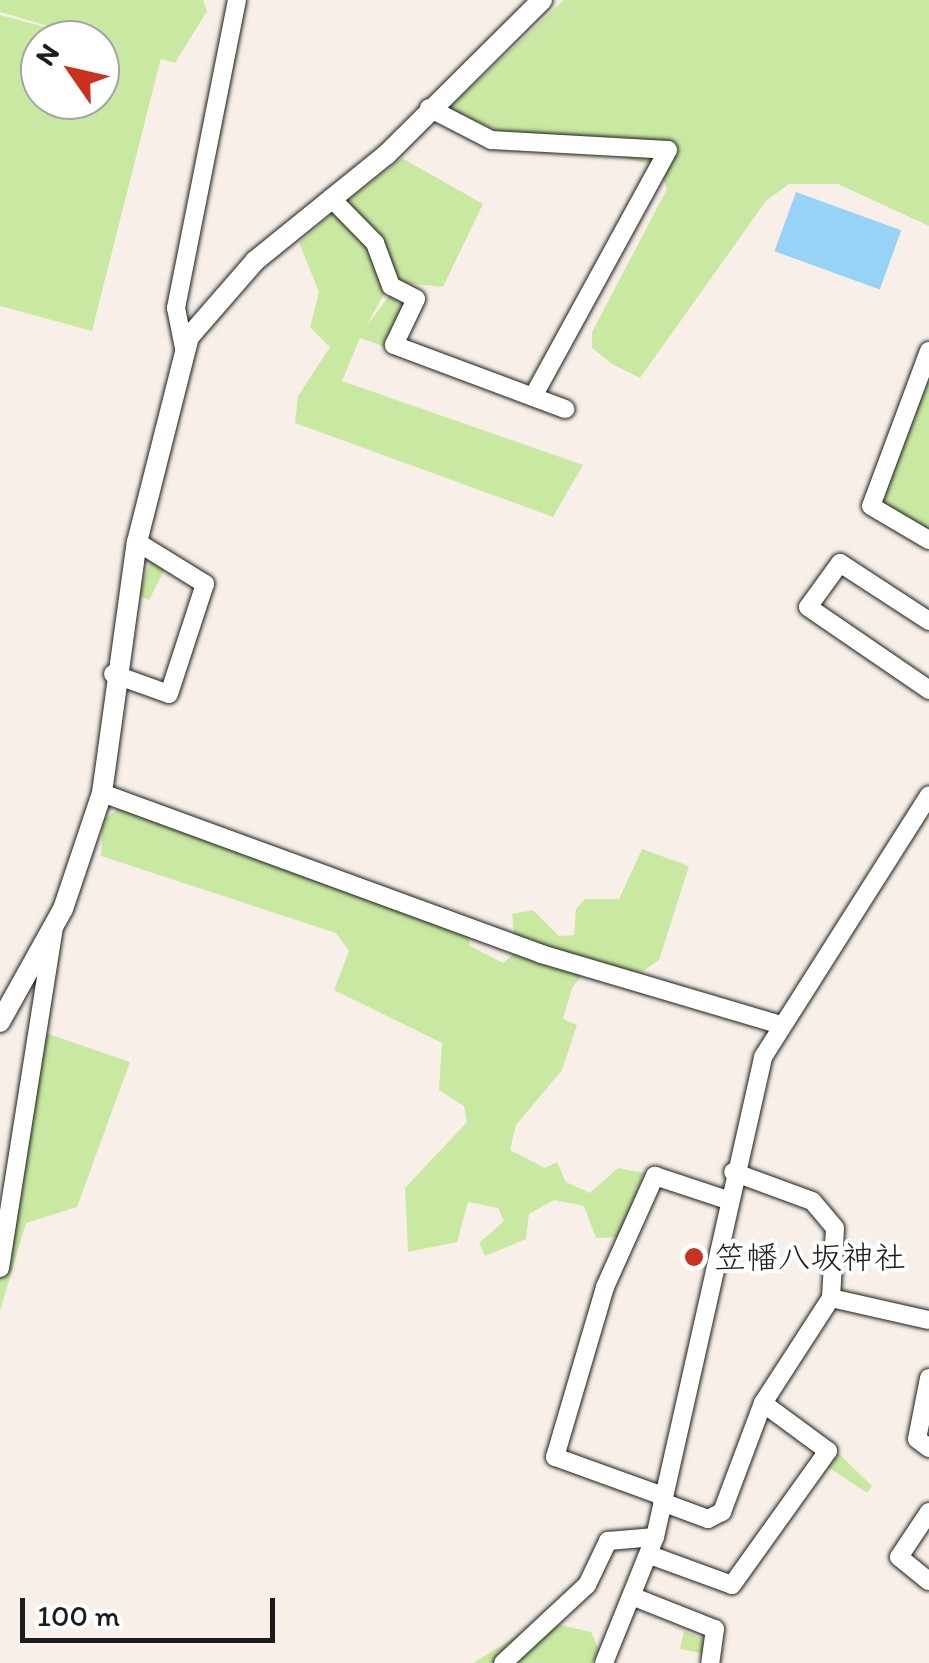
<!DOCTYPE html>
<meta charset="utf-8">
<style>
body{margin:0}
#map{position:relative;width:929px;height:1663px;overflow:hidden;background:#f8f0e8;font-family:Itim,"Klee One",sans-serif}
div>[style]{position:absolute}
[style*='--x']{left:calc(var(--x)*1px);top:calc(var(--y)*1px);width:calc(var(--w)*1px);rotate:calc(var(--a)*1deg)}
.green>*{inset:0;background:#c9e9a2}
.water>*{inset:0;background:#97d3f7;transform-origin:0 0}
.roads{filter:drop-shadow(0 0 2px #1c1c1c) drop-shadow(0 0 2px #1c1c1c)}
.minor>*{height:18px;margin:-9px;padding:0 9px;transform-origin:9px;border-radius:9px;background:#fff}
.tertiary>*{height:20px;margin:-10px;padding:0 10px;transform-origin:10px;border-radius:10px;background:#fff}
.dots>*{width:28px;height:28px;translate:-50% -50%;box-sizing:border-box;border:5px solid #fff;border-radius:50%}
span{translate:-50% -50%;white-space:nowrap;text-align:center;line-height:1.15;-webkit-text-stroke:8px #fff;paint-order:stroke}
.poi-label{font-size:32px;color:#1c1c1c}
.left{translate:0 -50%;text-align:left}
.north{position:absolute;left:20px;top:20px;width:100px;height:100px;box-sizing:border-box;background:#fff;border:2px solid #a4a4a4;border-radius:50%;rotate:304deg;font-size:28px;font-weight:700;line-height:40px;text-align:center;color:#1c1c1c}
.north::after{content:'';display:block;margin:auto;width:35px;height:45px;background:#c8321e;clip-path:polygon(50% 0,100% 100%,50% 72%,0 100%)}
.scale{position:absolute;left:20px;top:1598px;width:255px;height:45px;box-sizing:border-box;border:5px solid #1c1c1c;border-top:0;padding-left:12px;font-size:30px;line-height:35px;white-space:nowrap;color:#1c1c1c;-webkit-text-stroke:8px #fff;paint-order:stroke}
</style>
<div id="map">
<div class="green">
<i style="clip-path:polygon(0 0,203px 0,207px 11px,175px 63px,0 12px)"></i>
<i style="clip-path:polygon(564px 0,929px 0,929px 226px,838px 184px,789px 184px,766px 201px,640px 378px,612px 364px,592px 348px,592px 332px,667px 189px,659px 167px,621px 157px,603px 142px,505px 133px,447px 110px)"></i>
<i style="clip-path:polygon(0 15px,95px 40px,40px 40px,40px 100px,100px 100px,100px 41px,161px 58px,92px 331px,0 306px)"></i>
<i style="clip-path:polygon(402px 158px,483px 204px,443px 287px,403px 283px,386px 270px,345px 203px)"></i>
<i style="clip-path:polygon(333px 213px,365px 242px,385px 292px,366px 327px,390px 295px,406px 303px,386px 347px,360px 338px,342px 381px,583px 465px,553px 517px,295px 423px,298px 396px,330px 347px,310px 327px,319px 292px,299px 243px)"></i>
<i style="clip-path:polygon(929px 380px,929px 535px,880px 504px)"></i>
<i style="clip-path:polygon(152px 557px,166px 567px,149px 600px,138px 595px)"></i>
<i style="clip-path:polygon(120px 808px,468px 935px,470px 946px,503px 963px,516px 952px,512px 914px,533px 910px,559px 936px,574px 935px,576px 909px,585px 899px,619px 899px,642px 849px,689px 866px,659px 960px,636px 976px,591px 964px,572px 988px,563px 1019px,577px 1025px,562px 1070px,516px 1125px,510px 1150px,545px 1168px,557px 1162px,566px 1182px,590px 1193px,618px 1168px,644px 1173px,618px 1237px,596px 1238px,584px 1206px,554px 1200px,529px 1214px,526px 1239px,485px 1256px,479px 1243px,504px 1221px,498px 1208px,468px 1202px,457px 1242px,408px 1252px,405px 1188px,467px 1122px,464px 1106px,439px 1090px,442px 1043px,334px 990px,349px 951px,336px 933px,101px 856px,103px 820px)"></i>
<i style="clip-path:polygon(43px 1032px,130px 1062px,77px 1207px,26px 1223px,0 1311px,0 1245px)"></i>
<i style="clip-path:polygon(835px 1450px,872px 1486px,867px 1493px,825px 1465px)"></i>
<i style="clip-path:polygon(560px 1625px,591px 1632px,599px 1650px,592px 1663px,473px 1663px,518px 1635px)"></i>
<i style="clip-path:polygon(684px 1631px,707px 1641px,705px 1654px,680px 1649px)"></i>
</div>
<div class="water">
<i style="left:796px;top:192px;width:112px;height:63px;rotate:20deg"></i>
</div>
<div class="roads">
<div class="minor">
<i style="--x:429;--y:108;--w:70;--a:27.3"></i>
<i style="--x:491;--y:140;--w:177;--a:3.2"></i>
<i style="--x:668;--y:150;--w:281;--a:118.7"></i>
<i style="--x:331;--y:198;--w:63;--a:45.6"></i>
<i style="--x:375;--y:243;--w:46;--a:69.6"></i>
<i style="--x:391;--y:286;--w:28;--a:27"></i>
<i style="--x:416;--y:299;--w:51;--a:115.6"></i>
<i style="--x:394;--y:345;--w:183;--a:20.5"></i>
<i style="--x:184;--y:348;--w:41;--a:-101.3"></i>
<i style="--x:176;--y:308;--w:314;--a:-78.8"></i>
<i style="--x:929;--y:351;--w:165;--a:110.5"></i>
<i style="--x:871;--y:506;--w:67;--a:30.4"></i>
<i style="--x:929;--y:621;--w:106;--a:-146.9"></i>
<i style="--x:840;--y:563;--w:54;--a:126"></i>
<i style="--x:808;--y:607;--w:147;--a:34.4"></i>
<i style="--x:113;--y:674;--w:59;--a:19.7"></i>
<i style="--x:169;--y:694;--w:116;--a:-71.9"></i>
<i style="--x:205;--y:584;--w:80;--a:-148.3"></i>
<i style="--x:102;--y:793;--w:468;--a:20.1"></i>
<i style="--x:541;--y:954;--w:247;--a:16.5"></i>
<i style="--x:0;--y:1268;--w:345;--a:-81"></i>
<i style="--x:831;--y:1298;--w:100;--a:12.7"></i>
<i style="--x:929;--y:1378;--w:62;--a:101.1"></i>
<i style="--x:917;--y:1439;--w:15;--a:37"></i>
<i style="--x:663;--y:1496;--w:115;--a:-160.1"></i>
<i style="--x:555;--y:1457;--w:177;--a:-73.6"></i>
<i style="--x:605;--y:1287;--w:122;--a:-65.8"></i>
<i style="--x:655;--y:1176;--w:76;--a:18.4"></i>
<i style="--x:662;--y:1502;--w:49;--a:20.3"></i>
<i style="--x:708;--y:1519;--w:16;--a:-27"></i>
<i style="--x:722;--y:1512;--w:116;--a:-69.4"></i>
<i style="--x:929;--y:1512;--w:54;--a:123.7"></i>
<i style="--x:899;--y:1557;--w:38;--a:39"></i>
<i style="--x:650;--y:1555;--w:87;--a:20.1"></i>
<i style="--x:732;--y:1585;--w:165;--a:-54.4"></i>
<i style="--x:828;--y:1451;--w:81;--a:-143.6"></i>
<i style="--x:763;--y:1403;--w:125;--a:-57.1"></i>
<i style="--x:831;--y:1298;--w:70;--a:-86.7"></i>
<i style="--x:835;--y:1228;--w:35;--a:-130"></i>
<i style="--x:812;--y:1201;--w:84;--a:-159.8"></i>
<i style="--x:634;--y:1597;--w:87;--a:21.6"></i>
<i style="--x:715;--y:1629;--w:34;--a:98"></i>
<i style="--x:503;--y:1663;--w:115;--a:-42.9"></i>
<i style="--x:587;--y:1585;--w:49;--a:-64.5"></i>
<i style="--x:608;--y:1541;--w:47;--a:-4.9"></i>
<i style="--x:604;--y:1663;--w:136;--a:-68"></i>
<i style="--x:655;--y:1537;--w:492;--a:-77.3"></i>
<i style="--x:763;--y:1057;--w:310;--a:-57.6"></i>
</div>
<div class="tertiary">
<i style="--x:0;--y:1022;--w:129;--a:-60.9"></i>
<i style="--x:63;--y:909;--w:122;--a:-71.4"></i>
<i style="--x:102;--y:793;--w:253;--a:-82.1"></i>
<i style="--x:137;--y:542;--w:211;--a:-75.8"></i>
<i style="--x:189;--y:337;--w:101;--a:-49"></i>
<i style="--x:255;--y:261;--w:169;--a:-39"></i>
<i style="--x:386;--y:155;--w:220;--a:-44.8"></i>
</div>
</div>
<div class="dots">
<i style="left:694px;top:1257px;background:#c8321e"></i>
</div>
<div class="poi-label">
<span class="left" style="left:714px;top:1257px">笠幡八坂神社</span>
</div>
<div class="north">N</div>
<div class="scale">100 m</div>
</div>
